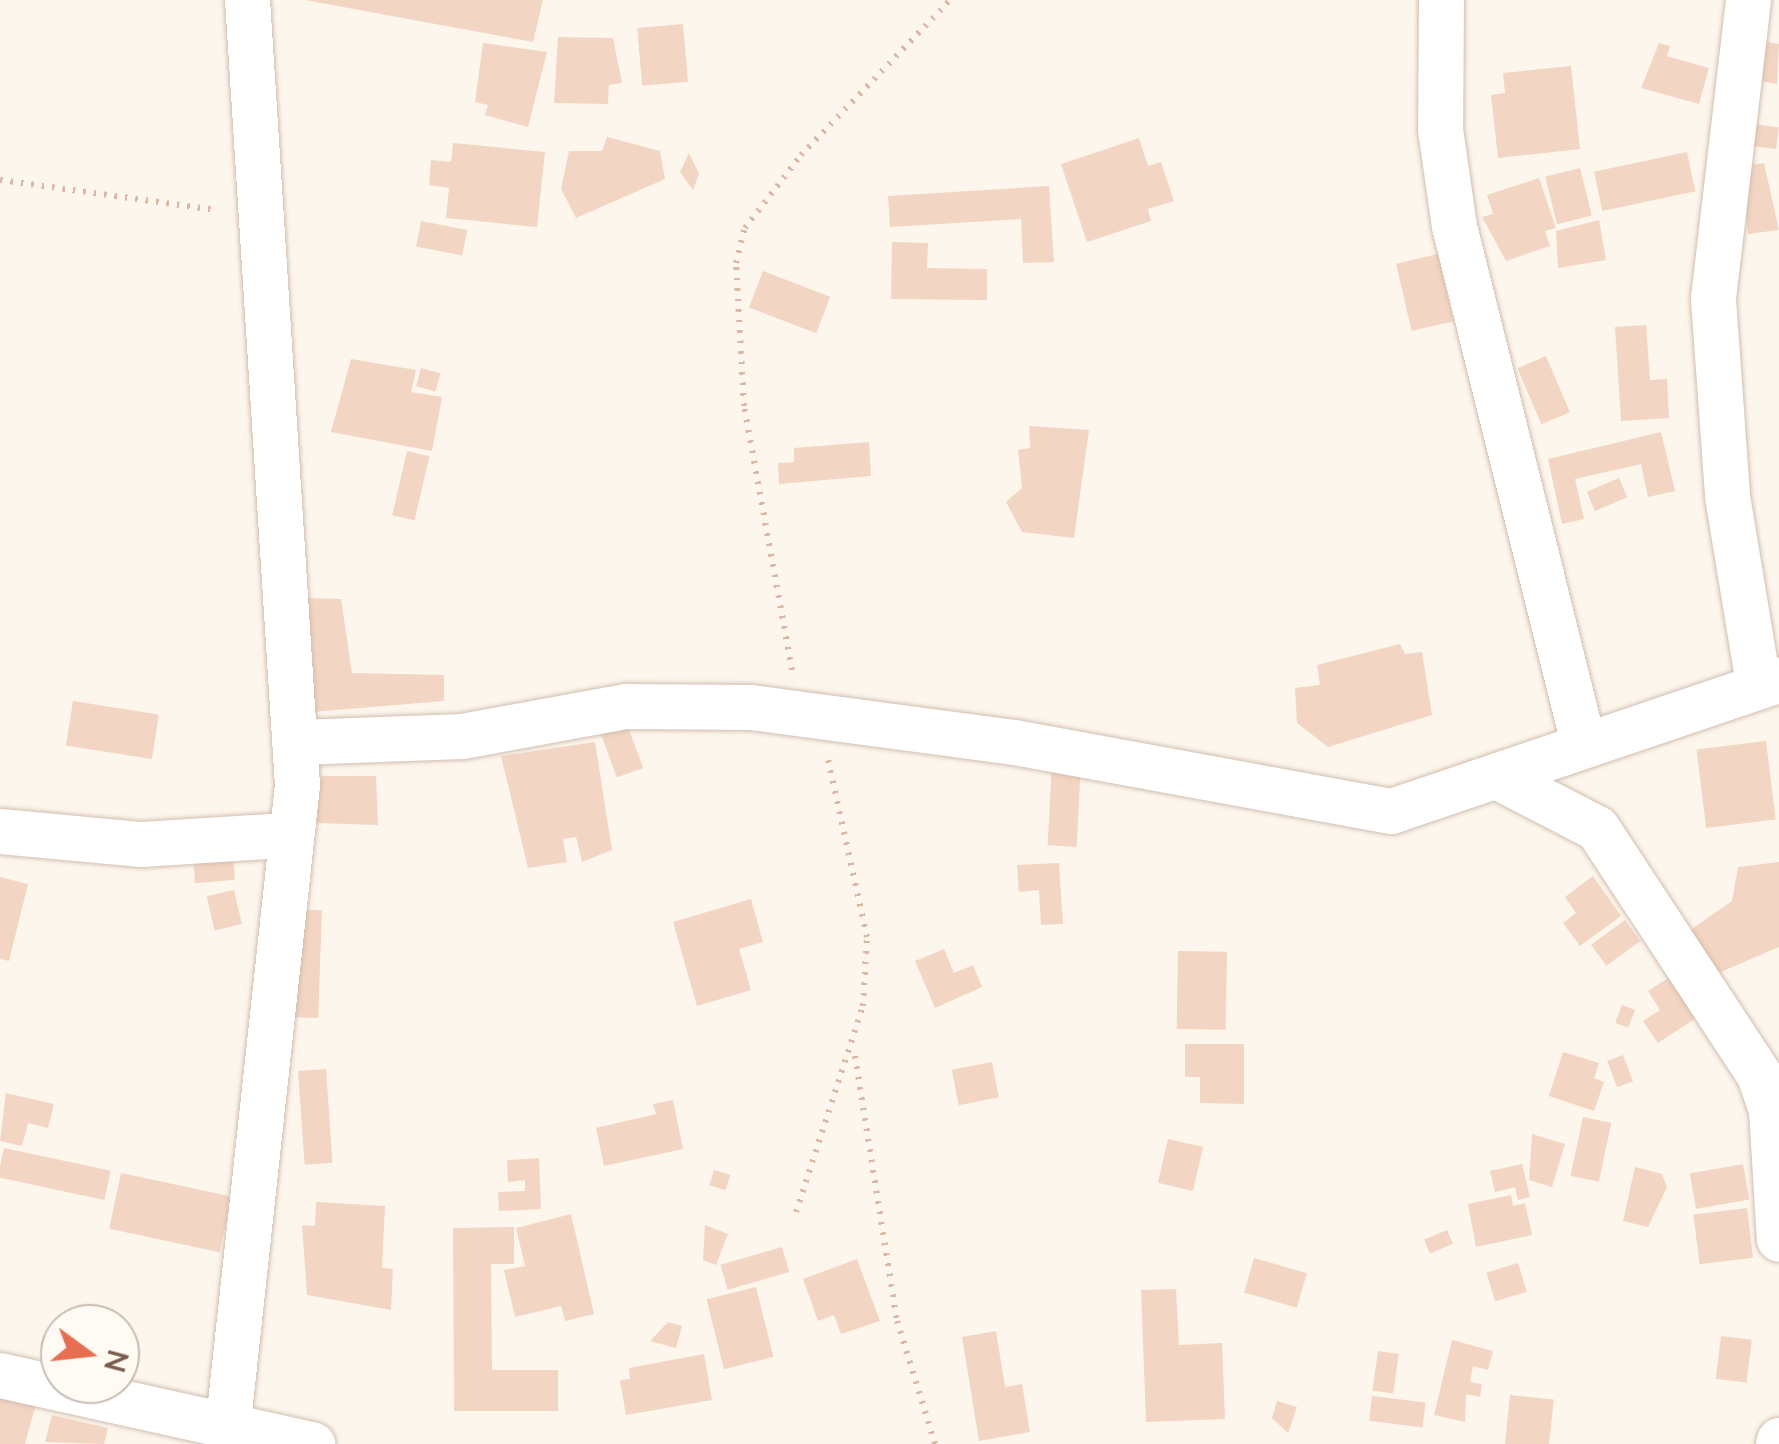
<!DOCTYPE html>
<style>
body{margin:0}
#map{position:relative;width:1779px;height:1444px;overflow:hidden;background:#fdf6ec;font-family:Lato,sans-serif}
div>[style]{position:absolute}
.building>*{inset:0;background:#f3d5c3;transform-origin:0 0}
.path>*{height:6px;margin-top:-3px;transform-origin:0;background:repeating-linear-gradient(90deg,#d9b8a5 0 2.5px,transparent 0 10.5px)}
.roads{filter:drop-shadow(0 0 2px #d1beb0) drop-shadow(0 0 2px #d1beb0)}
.minor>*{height:45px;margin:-22.5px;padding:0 22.5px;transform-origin:22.5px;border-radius:22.5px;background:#fff}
span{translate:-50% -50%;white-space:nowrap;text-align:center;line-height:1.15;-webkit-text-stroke:8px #fffaf3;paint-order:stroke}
.north{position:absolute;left:40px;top:1304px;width:100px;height:100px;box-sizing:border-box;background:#fffaf3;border:2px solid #cabbb1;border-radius:50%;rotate:105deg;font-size:28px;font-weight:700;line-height:40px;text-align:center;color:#7a5c4d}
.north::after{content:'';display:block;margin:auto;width:35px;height:45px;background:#e76f51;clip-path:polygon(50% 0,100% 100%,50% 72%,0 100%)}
</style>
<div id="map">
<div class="building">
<i style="clip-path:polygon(305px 0,543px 0,533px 42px)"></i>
<i style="left:683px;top:24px;width:58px;height:46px;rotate:85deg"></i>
<i style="clip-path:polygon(558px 37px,613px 38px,622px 83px,609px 85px,608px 104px,554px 103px)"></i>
<i style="clip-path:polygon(1756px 40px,1779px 44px,1777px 84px,1750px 79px)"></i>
<i style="clip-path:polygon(483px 43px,547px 52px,528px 127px,485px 115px,488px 105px,475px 102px)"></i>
<i style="clip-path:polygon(1659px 43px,1670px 46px,1667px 56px,1709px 68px,1699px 104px,1641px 88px)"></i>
<i style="clip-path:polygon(1571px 66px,1580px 149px,1498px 158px,1491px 95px,1505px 93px,1503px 73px)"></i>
<i style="left:1745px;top:123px;width:34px;height:22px;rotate:7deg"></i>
<i style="clip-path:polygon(607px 137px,660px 151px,665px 179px,576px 218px,561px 189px,569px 151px,602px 151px)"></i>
<i style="clip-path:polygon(1139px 138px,1148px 166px,1161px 162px,1174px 201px,1148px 209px,1151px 221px,1087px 242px,1061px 164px)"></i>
<i style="clip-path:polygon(453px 143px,545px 152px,537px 227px,446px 218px,449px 188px,429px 185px,431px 160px,451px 162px)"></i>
<i style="left:1687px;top:152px;width:40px;height:95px;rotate:78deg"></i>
<i style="clip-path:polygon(689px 153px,699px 174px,693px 190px,680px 172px)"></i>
<i style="clip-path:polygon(1764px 163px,1779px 230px,1748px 234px,1741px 166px)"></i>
<i style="left:1580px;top:168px;width:49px;height:36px;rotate:76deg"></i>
<i style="clip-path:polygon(1539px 178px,1556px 228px,1545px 231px,1550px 246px,1506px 261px,1482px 217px,1493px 214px,1487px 195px)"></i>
<i style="clip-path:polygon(1049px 186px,1054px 262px,1023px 263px,1021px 219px,890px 227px,888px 196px)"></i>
<i style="clip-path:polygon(1599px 220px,1606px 260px,1558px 268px,1556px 231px)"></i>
<i style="left:421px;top:221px;width:47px;height:26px;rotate:11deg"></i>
<i style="clip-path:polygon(892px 242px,928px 243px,927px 268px,987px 269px,987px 300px,891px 299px)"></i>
<i style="left:1438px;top:254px;width:69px;height:43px;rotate:77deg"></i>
<i style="left:763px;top:271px;width:72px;height:39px;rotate:21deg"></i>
<i style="clip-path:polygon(1646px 325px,1650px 380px,1667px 379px,1669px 418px,1621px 421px,1615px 327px)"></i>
<i style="left:1546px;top:356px;width:61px;height:31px;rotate:67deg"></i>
<i style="clip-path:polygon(351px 359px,416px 370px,411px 392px,442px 397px,432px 451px,331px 432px)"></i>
<i style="left:421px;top:368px;width:20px;height:19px;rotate:15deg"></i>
<i style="clip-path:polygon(1029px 426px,1089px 430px,1074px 538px,1022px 532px,1006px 502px,1022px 488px,1018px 450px,1030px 448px)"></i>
<i style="clip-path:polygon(1661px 432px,1675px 491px,1648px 497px,1641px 464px,1575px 479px,1584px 519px,1562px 524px,1548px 459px)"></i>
<i style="clip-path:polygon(869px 442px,871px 476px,779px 484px,778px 463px,794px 462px,794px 448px)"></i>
<i style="left:407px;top:451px;width:23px;height:66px;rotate:13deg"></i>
<i style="left:1619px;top:478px;width:21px;height:35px;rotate:67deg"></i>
<i style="clip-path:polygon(306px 598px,341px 599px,352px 673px,444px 675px,444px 701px,312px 712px)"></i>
<i style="clip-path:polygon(1400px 644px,1405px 654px,1422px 652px,1432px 715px,1328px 747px,1297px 723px,1295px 688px,1320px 685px,1317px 665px)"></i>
<i style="left:73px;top:701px;width:87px;height:45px;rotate:9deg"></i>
<i style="left:626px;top:721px;width:50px;height:28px;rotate:70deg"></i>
<i style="left:1766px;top:741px;width:79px;height:70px;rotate:83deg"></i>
<i style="clip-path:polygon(595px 742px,612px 850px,582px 862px,576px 837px,563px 839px,567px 862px,528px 868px,501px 756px)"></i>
<i style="left:1081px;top:763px;width:84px;height:29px;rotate:93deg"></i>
<i style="clip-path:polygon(321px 776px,376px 776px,378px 825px,316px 823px)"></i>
<i style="left:232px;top:846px;width:34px;height:40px;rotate:85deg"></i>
<i style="clip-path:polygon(1779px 862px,1779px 947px,1716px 974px,1689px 931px,1732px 901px,1738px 867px)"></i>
<i style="clip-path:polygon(1059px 863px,1063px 924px,1041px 925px,1039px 890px,1019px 892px,1017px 865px)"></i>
<i style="clip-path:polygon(1593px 876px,1621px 916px,1580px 946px,1563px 923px,1576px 913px,1565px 897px)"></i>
<i style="clip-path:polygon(0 877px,28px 884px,9px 961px,0 959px)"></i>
<i style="left:234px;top:890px;width:35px;height:28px;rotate:77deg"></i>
<i style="clip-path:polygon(751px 899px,763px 942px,739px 949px,751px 990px,697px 1006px,673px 922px)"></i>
<i style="left:289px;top:909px;width:33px;height:108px;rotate:2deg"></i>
<i style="left:1625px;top:920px;width:26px;height:42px;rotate:54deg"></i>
<i style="clip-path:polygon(944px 949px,954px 973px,973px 965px,982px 987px,935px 1008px,915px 961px)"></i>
<i style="left:1178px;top:951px;width:49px;height:78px;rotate:1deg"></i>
<i style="clip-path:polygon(1673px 975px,1699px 1016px,1658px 1043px,1643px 1021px,1660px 1010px,1648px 991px)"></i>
<i style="left:1622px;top:1005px;width:14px;height:19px;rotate:21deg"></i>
<i style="clip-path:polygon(1185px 1044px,1244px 1044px,1244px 1104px,1200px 1103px,1200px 1077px,1185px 1077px)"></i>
<i style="clip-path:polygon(1563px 1052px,1599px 1063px,1594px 1078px,1604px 1082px,1594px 1111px,1549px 1096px)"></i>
<i style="left:1623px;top:1055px;width:28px;height:17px;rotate:69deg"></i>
<i style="left:992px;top:1062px;width:36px;height:41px;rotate:79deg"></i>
<i style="left:326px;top:1069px;width:94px;height:28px;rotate:86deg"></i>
<i style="clip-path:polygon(6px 1093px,54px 1104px,48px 1128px,28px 1123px,22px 1146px,0 1141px)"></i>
<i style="clip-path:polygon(673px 1100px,683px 1149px,604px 1166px,596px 1128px,656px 1114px,653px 1104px)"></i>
<i style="left:1583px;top:1117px;width:29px;height:60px;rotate:12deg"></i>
<i style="clip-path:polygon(1532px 1134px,1565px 1144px,1552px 1187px,1529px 1180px)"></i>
<i style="left:1168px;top:1139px;width:36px;height:45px;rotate:13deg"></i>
<i style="left:4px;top:1148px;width:109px;height:30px;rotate:12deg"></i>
<i style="clip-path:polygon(539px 1158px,541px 1209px,499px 1211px,498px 1192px,525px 1191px,525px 1180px,508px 1182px,507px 1160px)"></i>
<i style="clip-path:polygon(1522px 1164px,1530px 1197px,1518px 1200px,1515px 1187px,1495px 1192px,1490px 1171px)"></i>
<i style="left:1743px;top:1164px;width:36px;height:54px;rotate:80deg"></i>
<i style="clip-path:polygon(1635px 1167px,1662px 1174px,1667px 1187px,1648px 1227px,1623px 1221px)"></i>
<i style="left:714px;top:1170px;width:17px;height:16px;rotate:17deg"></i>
<i style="left:121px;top:1173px;width:113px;height:57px;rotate:12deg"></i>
<i style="clip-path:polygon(1511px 1195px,1513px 1206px,1525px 1203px,1532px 1235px,1476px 1247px,1468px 1204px)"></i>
<i style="clip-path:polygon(316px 1202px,385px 1206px,382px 1268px,393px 1269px,391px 1310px,307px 1295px,302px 1225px,315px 1226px)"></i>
<i style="left:1747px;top:1208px;width:50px;height:54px;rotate:83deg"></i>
<i style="clip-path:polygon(571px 1214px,594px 1314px,565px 1321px,561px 1306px,515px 1317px,504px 1270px,525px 1266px,516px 1228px)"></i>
<i style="clip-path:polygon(705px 1225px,728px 1234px,716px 1265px,703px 1260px)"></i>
<i style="clip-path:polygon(514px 1227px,514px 1264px,491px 1264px,492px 1370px,558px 1370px,558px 1411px,454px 1411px,453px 1228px)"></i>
<i style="left:1447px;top:1230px;width:15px;height:25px;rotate:67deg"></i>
<i style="left:782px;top:1247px;width:26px;height:64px;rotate:74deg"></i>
<i style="left:1254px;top:1258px;width:55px;height:36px;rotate:16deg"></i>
<i style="clip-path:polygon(857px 1259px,880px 1321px,841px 1334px,834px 1315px,818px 1321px,803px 1279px)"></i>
<i style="left:1518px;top:1263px;width:30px;height:33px;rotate:73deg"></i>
<i style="left:756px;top:1287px;width:72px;height:51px;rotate:76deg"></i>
<i style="clip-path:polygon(1176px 1289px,1179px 1345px,1222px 1343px,1225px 1419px,1146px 1422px,1141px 1290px)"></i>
<i style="clip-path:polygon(668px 1322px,682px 1326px,676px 1348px,650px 1341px)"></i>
<i style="clip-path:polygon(996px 1331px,1005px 1387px,1022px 1384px,1030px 1432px,979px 1441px,962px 1337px)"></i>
<i style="left:1721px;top:1336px;width:31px;height:43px;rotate:7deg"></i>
<i style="clip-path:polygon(1452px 1340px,1493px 1351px,1488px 1370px,1473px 1366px,1470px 1382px,1482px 1384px,1480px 1397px,1466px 1394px,1465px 1422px,1434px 1415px)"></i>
<i style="left:1378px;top:1351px;width:21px;height:40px;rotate:8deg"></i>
<i style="clip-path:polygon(704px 1354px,712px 1400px,626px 1415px,620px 1380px,630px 1379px,629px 1368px)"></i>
<i style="clip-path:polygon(0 1394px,36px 1404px,25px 1444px,0 1444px)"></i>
<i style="left:1510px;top:1395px;width:44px;height:49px;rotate:6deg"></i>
<i style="left:1372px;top:1396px;width:54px;height:25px;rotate:7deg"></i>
<i style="clip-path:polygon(1277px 1401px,1297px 1407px,1288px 1433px,1272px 1418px)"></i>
<i style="clip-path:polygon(52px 1415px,108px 1428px,104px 1444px,45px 1442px)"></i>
</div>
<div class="path">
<i style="left:0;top:180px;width:218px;rotate:7.9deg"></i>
<i style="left:792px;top:670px;width:268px;rotate:-100.3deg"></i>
<i style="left:744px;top:406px;width:143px;rotate:-93.2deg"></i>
<i style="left:736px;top:263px;width:36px;rotate:-76deg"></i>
<i style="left:745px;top:228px;width:92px;rotate:-52.5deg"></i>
<i style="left:801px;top:155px;width:215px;rotate:-46.1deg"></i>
<i style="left:855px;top:1056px;width:268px;rotate:81deg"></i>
<i style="left:897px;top:1321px;width:129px;rotate:72.8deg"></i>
<i style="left:796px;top:1212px;width:217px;rotate:-72deg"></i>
<i style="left:863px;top:1006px;width:69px;rotate:-86.7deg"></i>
<i style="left:867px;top:937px;width:181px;rotate:-102.4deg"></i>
</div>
<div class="roads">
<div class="minor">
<i style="left:1441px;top:0;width:129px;rotate:90.4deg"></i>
<i style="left:1440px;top:129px;width:98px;rotate:81.8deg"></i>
<i style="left:1454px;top:226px;width:529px;rotate:75.99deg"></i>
<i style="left:1748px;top:0;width:301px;rotate:96.7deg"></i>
<i style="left:1713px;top:299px;width:197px;rotate:85.9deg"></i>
<i style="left:1727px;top:496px;width:191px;rotate:80.6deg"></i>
<i style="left:297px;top:742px;width:165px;rotate:-2.1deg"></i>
<i style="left:462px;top:736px;width:167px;rotate:-10.4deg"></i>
<i style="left:626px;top:706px;width:125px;rotate:0.5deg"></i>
<i style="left:751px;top:707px;width:265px;rotate:7.6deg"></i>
<i style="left:1014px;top:742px;width:383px;rotate:10.4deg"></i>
<i style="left:1391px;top:811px;width:410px;rotate:-18.7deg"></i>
<i style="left:1498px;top:777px;width:111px;rotate:27.3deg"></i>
<i style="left:1597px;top:828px;width:295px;rotate:56.7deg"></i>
<i style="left:1759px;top:1075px;width:37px;rotate:71deg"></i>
<i style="left:1771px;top:1110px;width:129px;rotate:86.5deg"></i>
<i style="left:0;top:831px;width:142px;rotate:5.3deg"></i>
<i style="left:141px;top:844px;width:145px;rotate:-3.6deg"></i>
<i style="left:0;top:1375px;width:320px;rotate:12.5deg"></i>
<i style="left:227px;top:1430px;width:649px;rotate:-83.81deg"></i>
<i style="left:297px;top:785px;width:787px;rotate:-93.64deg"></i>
<i style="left:1778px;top:1444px;width:4px;rotate:-76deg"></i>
</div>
</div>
<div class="north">N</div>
</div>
